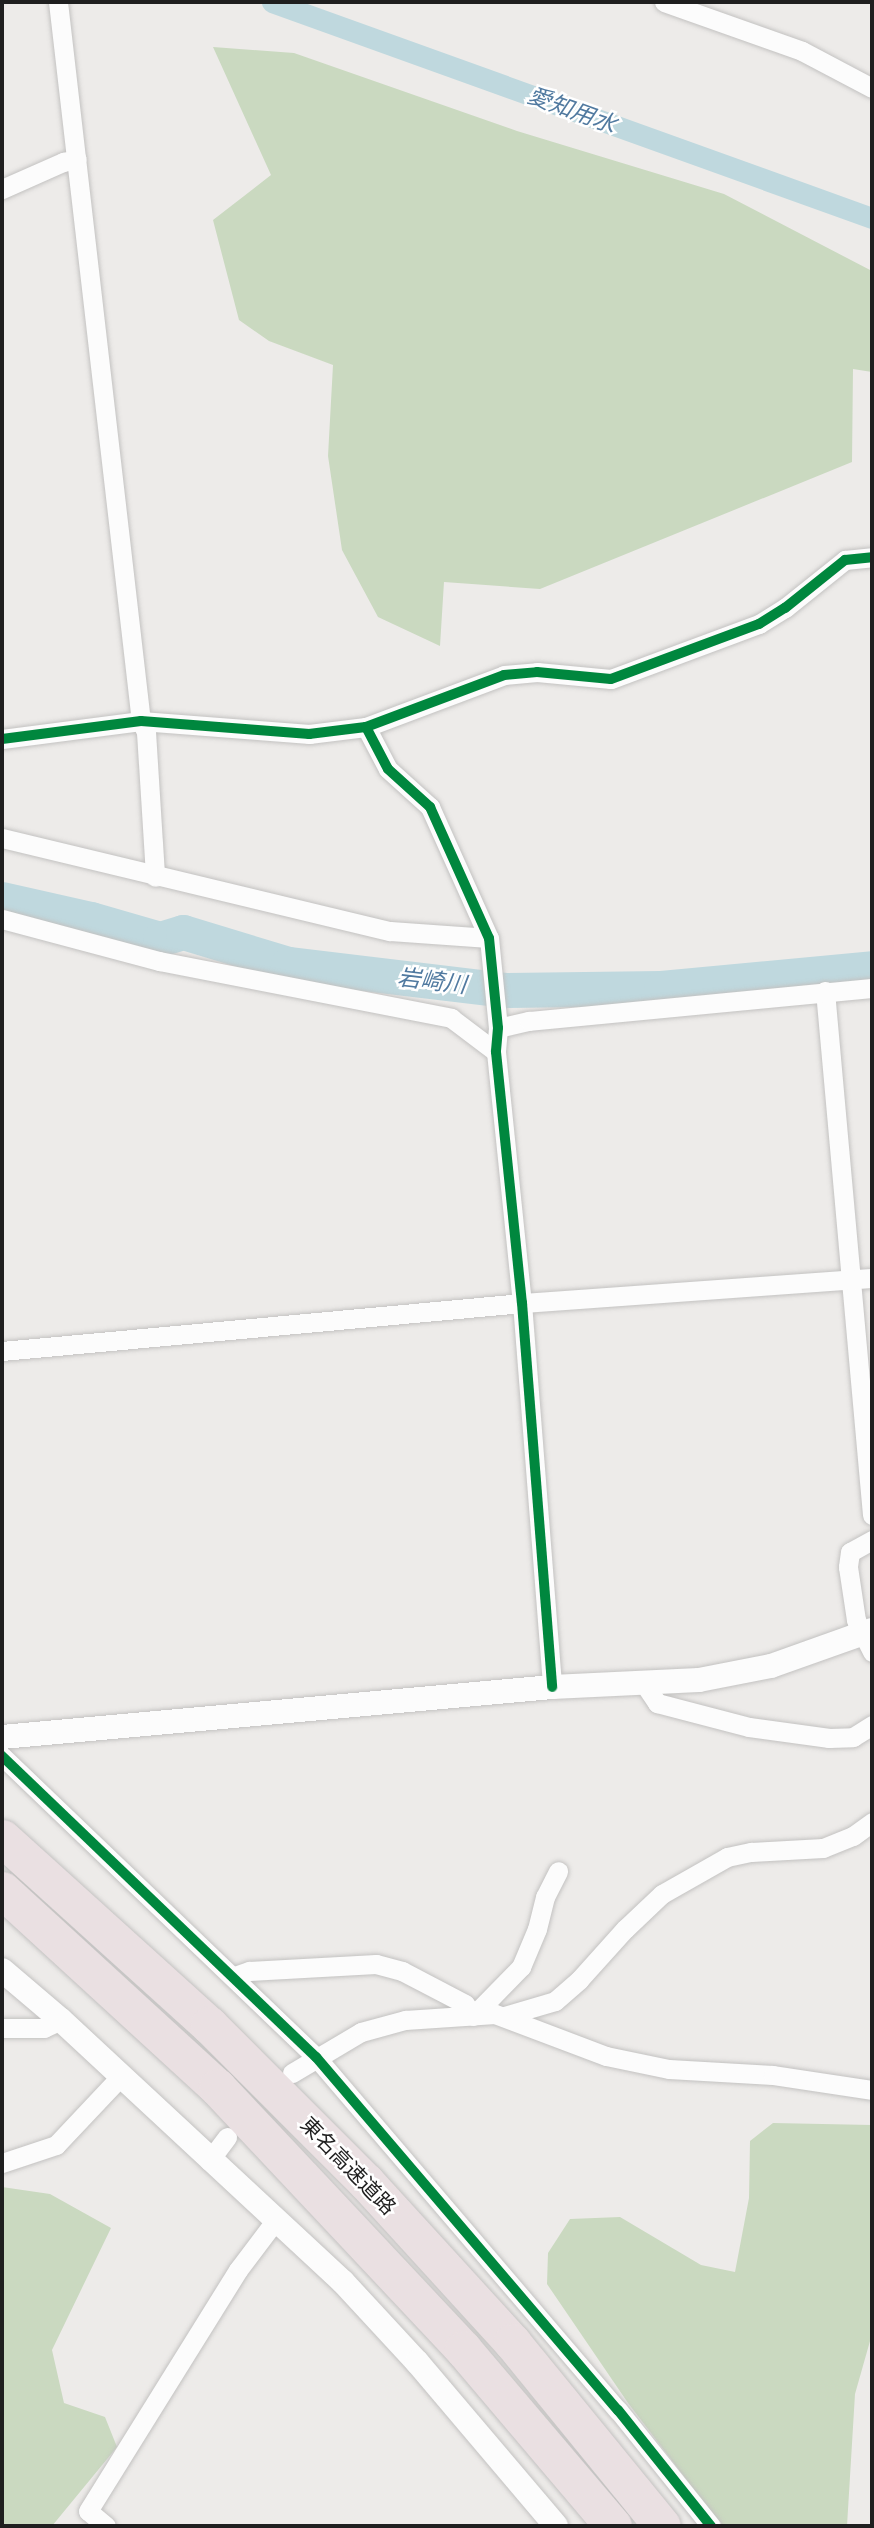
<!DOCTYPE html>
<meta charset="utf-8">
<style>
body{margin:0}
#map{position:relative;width:874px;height:2528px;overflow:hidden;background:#edebe9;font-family:"PT Sans","Noto Sans JP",sans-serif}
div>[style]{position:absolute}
.forest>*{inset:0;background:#cad9c0}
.canal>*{height:21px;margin:-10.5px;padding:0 10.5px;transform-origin:10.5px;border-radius:10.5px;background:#bfd8de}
.river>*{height:35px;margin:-17.5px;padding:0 17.5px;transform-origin:17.5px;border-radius:17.5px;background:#bfd8de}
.roads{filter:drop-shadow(0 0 2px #c3c2c1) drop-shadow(0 0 2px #c3c2c1)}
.minor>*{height:19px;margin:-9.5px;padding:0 9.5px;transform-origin:9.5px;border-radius:9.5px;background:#fcfcfc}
.tertiary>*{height:24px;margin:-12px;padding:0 12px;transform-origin:12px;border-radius:12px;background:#fcfcfc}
.motorway>*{height:37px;margin:-18.5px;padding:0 18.5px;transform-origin:18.5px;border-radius:18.5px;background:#eae0e2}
.cycleway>*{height:10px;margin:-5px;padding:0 5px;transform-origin:5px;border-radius:5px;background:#00873e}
span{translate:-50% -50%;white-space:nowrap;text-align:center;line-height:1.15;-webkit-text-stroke:5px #fff;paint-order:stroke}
.street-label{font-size:21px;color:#1f1f1f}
.water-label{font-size:23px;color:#517aa0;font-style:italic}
.frame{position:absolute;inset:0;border:4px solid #1f1f1f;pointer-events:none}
</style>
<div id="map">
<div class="forest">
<i style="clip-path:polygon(213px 47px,294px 53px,517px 131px,724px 194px,872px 271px,872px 372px,853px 369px,852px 462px,540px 589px,444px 582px,440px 646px,378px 617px,342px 550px,328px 456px,333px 365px,269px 341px,239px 320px,213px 220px,271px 175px)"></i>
<i style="clip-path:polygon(773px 2123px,872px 2125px,872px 2334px,855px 2394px,847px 2526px,722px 2526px,628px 2403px,547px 2284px,548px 2253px,570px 2219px,620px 2217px,701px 2265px,735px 2272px,749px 2198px,750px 2141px)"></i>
<i style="clip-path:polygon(2px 2187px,50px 2194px,111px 2228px,52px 2350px,64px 2403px,105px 2417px,117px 2447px,52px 2526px,2px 2526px)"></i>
</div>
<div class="canal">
<i style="left:272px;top:2px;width:638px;rotate:19.8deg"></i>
</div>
<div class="river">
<i style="left:2px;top:899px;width:91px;rotate:12.7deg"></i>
<i style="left:91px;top:919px;width:72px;rotate:16.2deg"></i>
<i style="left:160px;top:939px;width:24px;rotate:-17deg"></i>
<i style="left:183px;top:932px;width:110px;rotate:16.9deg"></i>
<i style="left:288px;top:964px;width:220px;rotate:6.8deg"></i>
<i style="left:506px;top:990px;width:155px;rotate:-0.7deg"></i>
<i style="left:661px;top:988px;width:212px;rotate:-5.4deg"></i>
</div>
<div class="roads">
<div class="minor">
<i style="left:58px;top:2px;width:724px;rotate:83.42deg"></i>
<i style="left:141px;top:721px;width:12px;rotate:66deg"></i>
<i style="left:146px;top:732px;width:145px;rotate:86.4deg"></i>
<i style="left:664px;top:2px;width:146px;rotate:19.5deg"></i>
<i style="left:802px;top:51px;width:79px;rotate:27.9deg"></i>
<i style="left:2px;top:189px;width:67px;rotate:-23.9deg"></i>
<i style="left:63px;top:162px;width:14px;rotate:-12deg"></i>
<i style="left:366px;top:727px;width:47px;rotate:62.4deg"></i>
<i style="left:388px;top:769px;width:57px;rotate:42.1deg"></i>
<i style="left:430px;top:807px;width:144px;rotate:65.8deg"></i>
<i style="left:489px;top:938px;width:90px;rotate:84.3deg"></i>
<i style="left:498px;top:1028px;width:24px;rotate:95deg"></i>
<i style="left:496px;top:1052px;width:252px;rotate:84.1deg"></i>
<i style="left:522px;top:1303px;width:385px;rotate:85.5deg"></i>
<i style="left:2px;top:739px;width:140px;rotate:-7.4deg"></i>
<i style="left:141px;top:721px;width:169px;rotate:4.4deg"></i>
<i style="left:309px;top:734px;width:57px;rotate:-7deg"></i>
<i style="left:366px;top:727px;width:147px;rotate:-20.6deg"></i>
<i style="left:504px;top:675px;width:33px;rotate:-5deg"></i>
<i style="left:537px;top:672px;width:74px;rotate:5.4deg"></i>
<i style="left:611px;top:679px;width:158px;rotate:-20.4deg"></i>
<i style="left:759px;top:624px;width:31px;rotate:-32deg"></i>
<i style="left:785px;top:608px;width:77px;rotate:-38.7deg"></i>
<i style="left:845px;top:560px;width:27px;rotate:-6deg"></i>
<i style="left:2px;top:838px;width:399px;rotate:13.5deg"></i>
<i style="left:390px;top:931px;width:99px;rotate:4deg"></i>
<i style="left:2px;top:919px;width:163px;rotate:15deg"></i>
<i style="left:159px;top:961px;width:298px;rotate:11deg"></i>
<i style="left:451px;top:1018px;width:56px;rotate:37.1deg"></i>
<i style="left:825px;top:991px;width:526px;rotate:84.87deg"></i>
<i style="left:498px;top:1028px;width:32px;rotate:-13deg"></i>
<i style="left:529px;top:1021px;width:345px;rotate:-5.5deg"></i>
<i style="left:2px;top:1351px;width:522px;rotate:-5.27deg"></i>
<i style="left:522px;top:1303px;width:351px;rotate:-4.1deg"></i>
<i style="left:872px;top:1540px;width:25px;rotate:151deg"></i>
<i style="left:850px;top:1552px;width:15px;rotate:98deg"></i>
<i style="left:848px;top:1567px;width:54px;rotate:81.4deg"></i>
<i style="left:856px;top:1620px;width:36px;rotate:63deg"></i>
<i style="left:645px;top:1685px;width:22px;rotate:56deg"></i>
<i style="left:657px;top:1703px;width:95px;rotate:14.6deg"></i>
<i style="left:749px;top:1727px;width:81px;rotate:7.8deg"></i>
<i style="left:829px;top:1738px;width:24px;rotate:-2deg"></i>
<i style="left:853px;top:1737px;width:22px;rotate:-32deg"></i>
<i style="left:2px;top:1756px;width:435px;rotate:43.8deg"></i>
<i style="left:316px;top:2057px;width:465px;rotate:49.5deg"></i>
<i style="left:618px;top:2410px;width:149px;rotate:51.3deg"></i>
<i style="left:235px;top:1976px;width:15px;rotate:-20deg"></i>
<i style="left:249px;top:1971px;width:127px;rotate:-3.2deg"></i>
<i style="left:376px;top:1964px;width:27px;rotate:15deg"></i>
<i style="left:402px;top:1971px;width:71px;rotate:27.6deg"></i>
<i style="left:465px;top:2004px;width:14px;rotate:56deg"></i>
<i style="left:473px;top:2016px;width:69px;rotate:-45.6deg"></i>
<i style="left:521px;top:1967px;width:41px;rotate:-67.2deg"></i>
<i style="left:537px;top:1929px;width:33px;rotate:-76deg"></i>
<i style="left:545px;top:1897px;width:29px;rotate:-63deg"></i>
<i style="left:504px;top:2016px;width:53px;rotate:-16.4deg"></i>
<i style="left:555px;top:2001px;width:32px;rotate:-41deg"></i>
<i style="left:579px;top:1980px;width:69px;rotate:-48deg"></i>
<i style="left:625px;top:1929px;width:51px;rotate:-43.4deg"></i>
<i style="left:662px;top:1894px;width:75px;rotate:-29.6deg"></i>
<i style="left:727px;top:1857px;width:25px;rotate:-12deg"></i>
<i style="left:751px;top:1852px;width:72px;rotate:-3.2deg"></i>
<i style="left:823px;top:1848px;width:32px;rotate:-22deg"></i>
<i style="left:853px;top:1836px;width:24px;rotate:-36deg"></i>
<i style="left:2px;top:2028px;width:42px"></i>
<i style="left:44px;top:2028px;width:19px;rotate:-25deg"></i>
<i style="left:292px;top:2073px;width:80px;rotate:-30.7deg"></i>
<i style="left:361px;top:2032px;width:46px;rotate:-15.3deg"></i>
<i style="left:405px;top:2020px;width:90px;rotate:-3.8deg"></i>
<i style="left:495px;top:2014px;width:119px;rotate:20.7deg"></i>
<i style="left:606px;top:2056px;width:64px;rotate:11.7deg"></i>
<i style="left:669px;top:2069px;width:104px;rotate:3.3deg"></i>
<i style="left:773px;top:2075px;width:100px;rotate:8.6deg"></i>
<i style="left:209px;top:2161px;width:30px;rotate:-53deg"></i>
<i style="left:2px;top:2163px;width:57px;rotate:-18.4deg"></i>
<i style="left:56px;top:2145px;width:95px;rotate:-46.7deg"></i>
<i style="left:106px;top:2526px;width:23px;rotate:-140deg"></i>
<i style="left:88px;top:2511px;width:284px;rotate:-58.1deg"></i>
<i style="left:238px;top:2270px;width:61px;rotate:-52.9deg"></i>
</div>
<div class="tertiary">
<i style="left:2px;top:1737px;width:552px;rotate:-5.19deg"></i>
<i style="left:552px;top:1687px;width:147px;rotate:-2.7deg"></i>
<i style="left:699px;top:1680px;width:73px;rotate:-11deg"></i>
<i style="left:771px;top:1666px;width:107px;rotate:-19.6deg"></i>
<i style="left:2px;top:1970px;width:77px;rotate:40.3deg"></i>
<i style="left:61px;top:2020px;width:385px;rotate:42.9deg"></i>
<i style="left:343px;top:2282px;width:109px;rotate:47.2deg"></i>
<i style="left:417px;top:2362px;width:215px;rotate:49.7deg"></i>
</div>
<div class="motorway">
<i style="left:2px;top:1838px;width:279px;rotate:42.1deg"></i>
<i style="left:209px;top:2025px;width:222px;rotate:45deg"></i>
<i style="left:366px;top:2182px;width:217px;rotate:47.6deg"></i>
<i style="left:512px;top:2342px;width:237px;rotate:50.8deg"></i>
<i style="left:2px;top:1890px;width:292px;rotate:42.5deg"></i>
<i style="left:217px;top:2087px;width:359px;rotate:46.8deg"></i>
<i style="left:463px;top:2349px;width:232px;rotate:49.7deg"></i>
</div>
</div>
<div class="cycleway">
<i style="left:366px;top:727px;width:47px;rotate:62.4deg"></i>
<i style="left:388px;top:769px;width:57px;rotate:42.1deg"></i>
<i style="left:430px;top:807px;width:144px;rotate:65.8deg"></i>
<i style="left:489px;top:938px;width:90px;rotate:84.3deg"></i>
<i style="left:498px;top:1028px;width:24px;rotate:95deg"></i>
<i style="left:496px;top:1052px;width:252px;rotate:84.1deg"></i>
<i style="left:522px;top:1303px;width:385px;rotate:85.5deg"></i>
<i style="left:2px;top:739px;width:140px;rotate:-7.4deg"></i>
<i style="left:141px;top:721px;width:169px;rotate:4.4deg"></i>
<i style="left:309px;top:734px;width:57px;rotate:-7deg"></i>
<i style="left:366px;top:727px;width:147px;rotate:-20.6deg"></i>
<i style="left:504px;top:675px;width:33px;rotate:-5deg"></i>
<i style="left:537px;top:672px;width:74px;rotate:5.4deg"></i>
<i style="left:611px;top:679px;width:158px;rotate:-20.4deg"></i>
<i style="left:759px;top:624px;width:31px;rotate:-32deg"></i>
<i style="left:785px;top:608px;width:77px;rotate:-38.7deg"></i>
<i style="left:845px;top:560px;width:27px;rotate:-6deg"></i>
<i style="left:2px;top:1756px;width:435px;rotate:43.8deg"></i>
<i style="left:316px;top:2057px;width:465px;rotate:49.5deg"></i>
<i style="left:618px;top:2410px;width:149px;rotate:51.3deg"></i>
</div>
<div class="street-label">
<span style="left:348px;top:2166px;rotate:46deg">東名高速道路</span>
</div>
<div class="water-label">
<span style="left:572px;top:110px;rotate:20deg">愛知用水</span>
<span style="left:432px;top:981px;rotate:7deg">岩崎川</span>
</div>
<div class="frame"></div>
</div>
